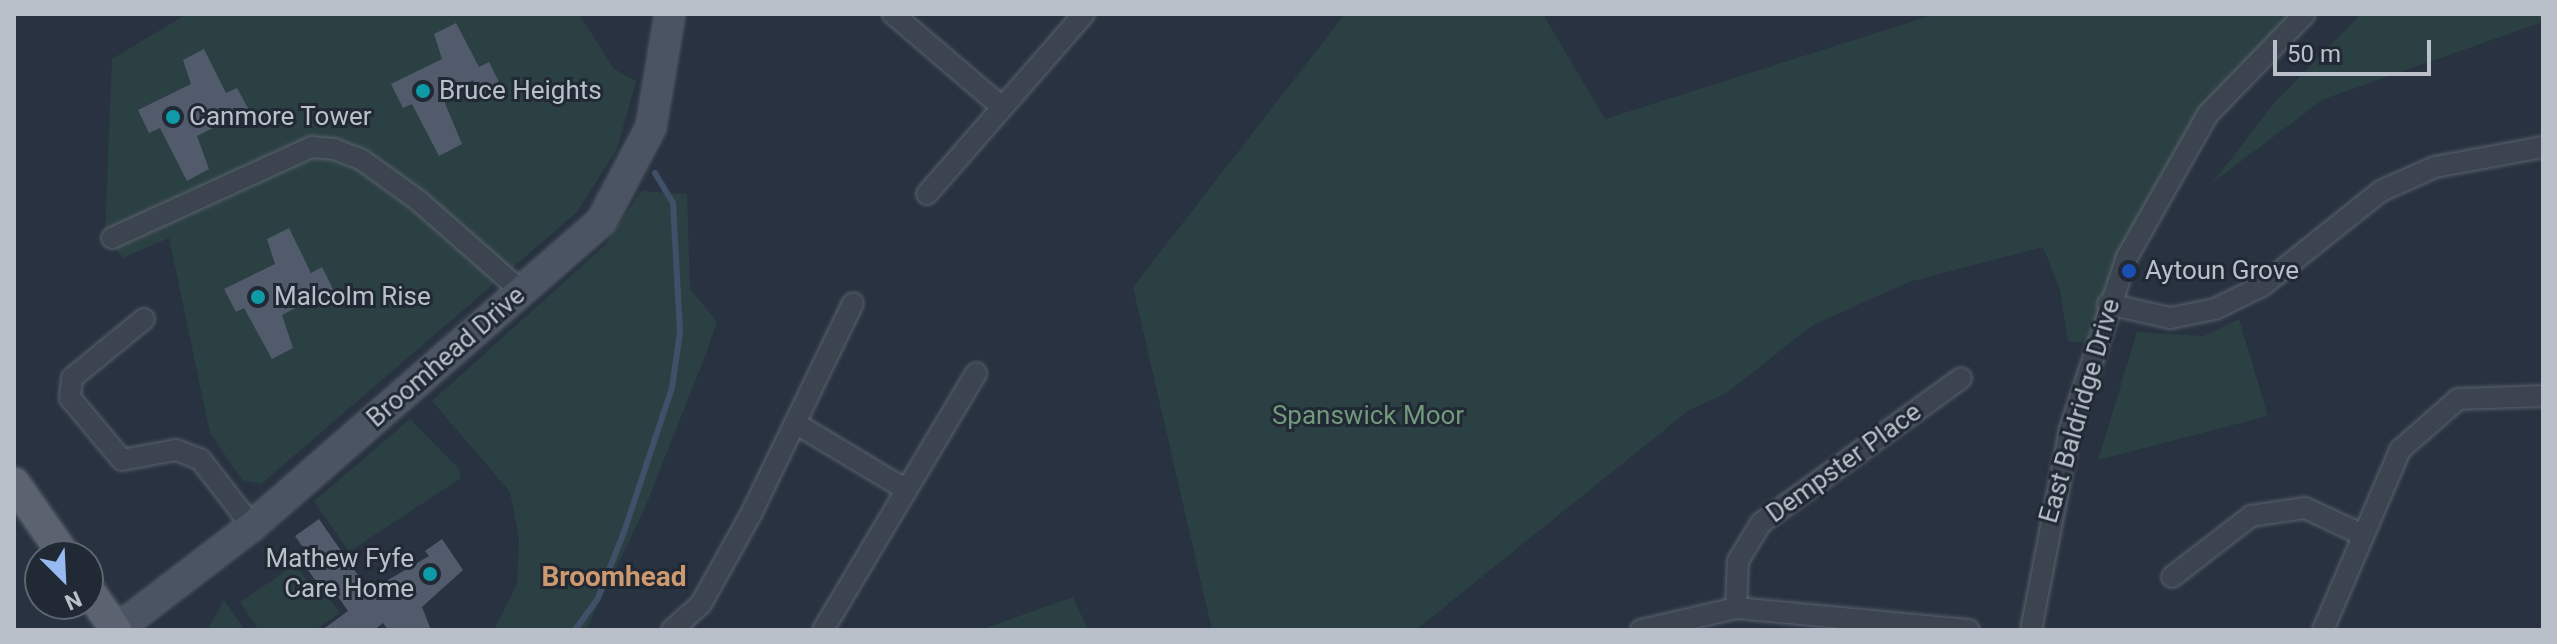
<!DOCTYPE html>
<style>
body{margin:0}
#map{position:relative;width:2557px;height:644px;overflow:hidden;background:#283240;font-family:Roboto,sans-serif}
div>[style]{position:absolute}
.green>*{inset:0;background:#2b4042}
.stream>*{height:6px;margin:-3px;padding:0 3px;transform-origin:3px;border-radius:3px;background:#405068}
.building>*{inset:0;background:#525b6b}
.roads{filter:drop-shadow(0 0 2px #5a626d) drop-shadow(0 0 2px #5a626d)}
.street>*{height:20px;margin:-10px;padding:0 10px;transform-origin:10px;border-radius:10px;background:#3c4450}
.secondary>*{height:28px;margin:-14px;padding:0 14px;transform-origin:14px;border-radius:14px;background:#4b5463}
.primary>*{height:30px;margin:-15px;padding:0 15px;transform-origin:15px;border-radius:15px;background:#5b6370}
.dots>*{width:22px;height:22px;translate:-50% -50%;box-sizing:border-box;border:4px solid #212935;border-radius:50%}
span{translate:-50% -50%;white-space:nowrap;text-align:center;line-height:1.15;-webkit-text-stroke:6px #212935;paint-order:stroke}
.poi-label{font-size:26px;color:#b9c0ca}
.left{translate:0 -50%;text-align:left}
.right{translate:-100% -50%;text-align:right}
.street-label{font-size:26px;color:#b9c0ca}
.park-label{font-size:26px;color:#72997b}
.neighbourhood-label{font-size:28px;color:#cf9970;font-weight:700}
.frame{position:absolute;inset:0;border:16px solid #b9c0ca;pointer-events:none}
.north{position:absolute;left:24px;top:540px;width:80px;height:80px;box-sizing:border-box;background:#212935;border:2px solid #5e6571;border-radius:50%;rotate:156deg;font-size:22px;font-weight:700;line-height:32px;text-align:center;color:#b9c0ca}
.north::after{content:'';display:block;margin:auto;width:28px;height:36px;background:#97baf1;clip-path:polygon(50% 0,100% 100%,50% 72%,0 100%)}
.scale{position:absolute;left:2273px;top:40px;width:158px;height:36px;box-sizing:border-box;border:4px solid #b9c0ca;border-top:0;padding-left:10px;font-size:24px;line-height:28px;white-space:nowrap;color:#b9c0ca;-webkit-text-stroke:6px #212935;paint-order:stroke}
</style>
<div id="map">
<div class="green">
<i style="clip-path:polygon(187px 14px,579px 14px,614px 69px,636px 81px,617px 149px,577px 212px,261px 484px,242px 480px,210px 433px,169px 238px,122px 258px,105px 232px,112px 59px)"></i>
<i style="clip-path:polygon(1345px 14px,1543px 14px,1605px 119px,1936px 14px,2305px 14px,2208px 114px,2157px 196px,2099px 345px,2068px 341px,2060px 290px,2043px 247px,1909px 282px,1813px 325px,1725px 394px,1689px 410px,1416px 630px,1212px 630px,1133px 287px)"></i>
<i style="clip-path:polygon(2361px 14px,2543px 14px,2543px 22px,2324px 99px,2212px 183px,2275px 102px)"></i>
<i style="clip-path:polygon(641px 191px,687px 194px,690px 289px,717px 322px,706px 354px,644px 510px,586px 630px,494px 630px,517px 584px,519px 538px,510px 492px,432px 401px,605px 245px)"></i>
<i style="clip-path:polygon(2239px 319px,2268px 416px,2098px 460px,2137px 332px,2204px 336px)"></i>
<i style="clip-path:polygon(410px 419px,459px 469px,461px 478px,349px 552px,314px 501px)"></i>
<i style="clip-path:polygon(302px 560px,306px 566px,300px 570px,320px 600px,327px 595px,340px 613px,315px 630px,259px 630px,240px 602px)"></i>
<i style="clip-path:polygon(1073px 597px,1088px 630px,980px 630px)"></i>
<i style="clip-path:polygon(224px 600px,245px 630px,207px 630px)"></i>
</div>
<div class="stream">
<i style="left:575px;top:630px;width:39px;rotate:-54deg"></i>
<i style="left:598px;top:598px;width:71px;rotate:-68.5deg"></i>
<i style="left:624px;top:532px;width:152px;rotate:-71.6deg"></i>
<i style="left:672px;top:388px;width:57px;rotate:-81.9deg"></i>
<i style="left:680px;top:332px;width:129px;rotate:-93.1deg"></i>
<i style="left:673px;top:203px;width:35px;rotate:-121deg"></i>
</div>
<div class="building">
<i style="clip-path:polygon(456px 23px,479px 67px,489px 62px,501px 86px,480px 96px,473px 80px,442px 96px,462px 144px,439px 156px,412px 104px,403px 108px,391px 84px,442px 59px,434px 34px)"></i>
<i style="clip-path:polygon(204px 49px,226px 93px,237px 88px,249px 110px,197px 136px,209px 169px,187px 181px,160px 128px,149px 133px,138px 110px,191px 84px,183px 60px)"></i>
<i style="clip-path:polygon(289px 228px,311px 273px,322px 267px,333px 289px,282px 315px,293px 348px,272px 359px,244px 308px,236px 312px,224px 289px,275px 264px,267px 239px)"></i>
<i style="clip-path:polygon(319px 519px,369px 591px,429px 556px,425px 551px,442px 539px,463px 570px,422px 607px,431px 630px,388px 630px,383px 623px,374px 630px,322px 630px,348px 611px,330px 585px,322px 590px,308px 570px,315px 565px,295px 536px)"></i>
</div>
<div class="roads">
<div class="street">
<i style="left:893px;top:14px;width:143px;rotate:40.5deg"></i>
<i style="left:927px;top:194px;width:239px;rotate:-48.9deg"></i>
<i style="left:112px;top:238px;width:220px;rotate:-24.5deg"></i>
<i style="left:312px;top:147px;width:22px;rotate:5deg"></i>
<i style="left:334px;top:149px;width:30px;rotate:21deg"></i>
<i style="left:362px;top:160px;width:70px;rotate:35.7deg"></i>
<i style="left:419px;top:201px;width:136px;rotate:41.4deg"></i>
<i style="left:2108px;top:304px;width:64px;rotate:12.7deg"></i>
<i style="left:2170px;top:318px;width:46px;rotate:-11.3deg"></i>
<i style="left:2215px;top:309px;width:52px;rotate:-26.1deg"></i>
<i style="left:2262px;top:286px;width:152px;rotate:-38.6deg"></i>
<i style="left:2381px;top:191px;width:59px;rotate:-24deg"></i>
<i style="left:2435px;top:167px;width:110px;rotate:-10.5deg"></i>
<i style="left:144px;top:319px;width:93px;rotate:140.7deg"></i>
<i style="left:72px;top:378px;width:20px;rotate:96deg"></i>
<i style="left:70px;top:398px;width:81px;rotate:50deg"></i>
<i style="left:122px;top:460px;width:55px;rotate:-10.5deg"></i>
<i style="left:176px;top:450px;width:26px;rotate:21deg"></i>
<i style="left:200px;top:459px;width:85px;rotate:52.2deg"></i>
<i style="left:795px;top:423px;width:126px;rotate:31deg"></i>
<i style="left:2172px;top:577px;width:100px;rotate:-37.7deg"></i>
<i style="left:2251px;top:516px;width:55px;rotate:-8.4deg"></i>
<i style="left:2305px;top:508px;width:62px;rotate:24.9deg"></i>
<i style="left:1736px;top:608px;width:47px;rotate:-87.6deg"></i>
<i style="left:1738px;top:561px;width:44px;rotate:-58.8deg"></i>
<i style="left:1761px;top:523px;width:247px;rotate:-35.9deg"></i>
<i style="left:672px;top:630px;width:39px;rotate:-42deg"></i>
<i style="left:701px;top:604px;width:103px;rotate:-60.9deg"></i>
<i style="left:751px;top:514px;width:234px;rotate:-64.2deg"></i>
<i style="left:823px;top:630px;width:299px;rotate:-59.2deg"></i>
<i style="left:1641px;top:630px;width:98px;rotate:-13deg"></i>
<i style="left:1736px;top:608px;width:234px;rotate:5.4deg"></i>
<i style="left:2031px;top:630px;width:205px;rotate:-79deg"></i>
<i style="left:2070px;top:429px;width:181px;rotate:-71.7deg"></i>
<i style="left:2127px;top:257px;width:164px;rotate:-60.5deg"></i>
<i style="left:2208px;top:114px;width:139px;rotate:-45.9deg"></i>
<i style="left:2323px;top:630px;width:196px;rotate:-66.8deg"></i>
<i style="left:2400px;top:450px;width:77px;rotate:-41.3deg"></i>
<i style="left:2458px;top:399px;width:85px;rotate:-2deg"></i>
</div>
<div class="secondary">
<i style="left:116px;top:630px;width:171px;rotate:-37.4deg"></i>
<i style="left:252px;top:526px;width:463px;rotate:-41.1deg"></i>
<i style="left:601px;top:222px;width:107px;rotate:-62.2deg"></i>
<i style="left:651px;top:127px;width:115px;rotate:-80.5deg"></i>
</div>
<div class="primary">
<i style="left:14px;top:483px;width:89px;rotate:55.1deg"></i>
<i style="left:88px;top:589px;width:50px;rotate:55.7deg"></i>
</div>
</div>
<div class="dots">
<i style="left:423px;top:91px;background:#0f9aa8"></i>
<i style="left:173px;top:117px;background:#0f9aa8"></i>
<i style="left:2129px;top:271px;background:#1a4fb4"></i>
<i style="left:258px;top:297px;background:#0f9aa8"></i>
<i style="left:430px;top:574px;background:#0f9aa8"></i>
</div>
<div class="poi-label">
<span class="left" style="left:439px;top:91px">Bruce Heights</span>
<span class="left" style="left:189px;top:117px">Canmore Tower</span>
<span class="left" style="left:2145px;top:271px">Aytoun Grove</span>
<span class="left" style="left:274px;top:297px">Malcolm Rise</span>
<span class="right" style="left:414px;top:574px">Mathew Fyfe<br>Care Home</span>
</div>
<div class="street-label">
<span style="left:446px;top:357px;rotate:-41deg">Broomhead Drive</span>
<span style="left:2080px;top:411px;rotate:-74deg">East Baldridge Drive</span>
<span style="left:1844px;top:463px;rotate:-36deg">Dempster Place</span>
</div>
<div class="park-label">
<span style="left:1368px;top:416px">Spanswick Moor</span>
</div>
<div class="neighbourhood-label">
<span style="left:614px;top:577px">Broomhead</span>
</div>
<div class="frame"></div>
<div class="north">N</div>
<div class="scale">50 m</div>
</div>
